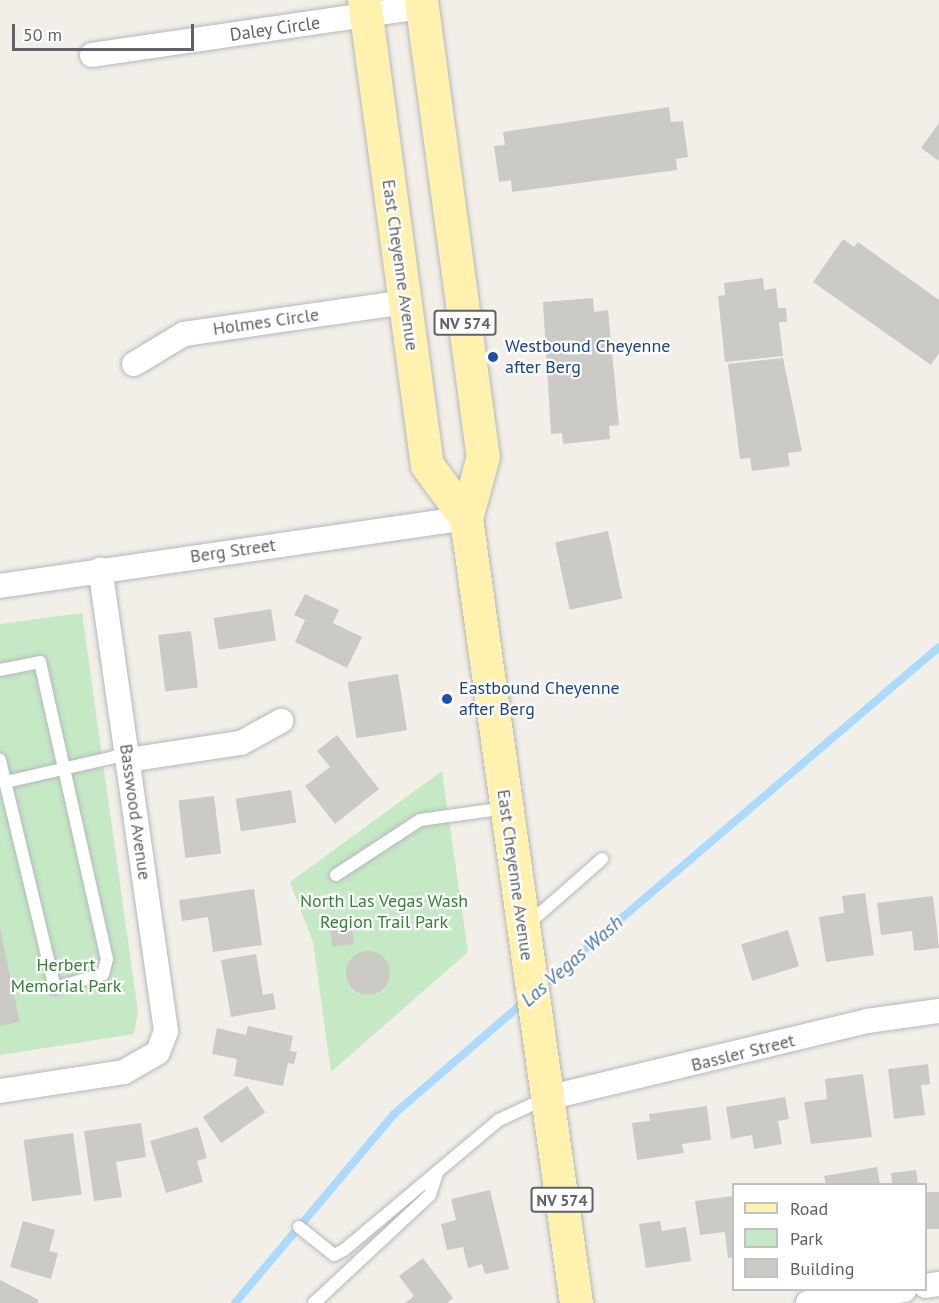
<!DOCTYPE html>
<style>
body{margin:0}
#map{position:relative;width:939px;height:1303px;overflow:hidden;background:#f1efe8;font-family:"PT Sans",sans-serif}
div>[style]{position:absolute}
.green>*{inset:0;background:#c5e8c5}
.stream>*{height:8px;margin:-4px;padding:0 4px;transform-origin:4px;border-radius:4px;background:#aadaff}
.building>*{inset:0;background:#cccac5;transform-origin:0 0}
.round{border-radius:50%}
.roads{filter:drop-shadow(0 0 2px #b5b8bc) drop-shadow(0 0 2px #b5b8bc)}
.lane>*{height:12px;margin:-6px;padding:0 6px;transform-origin:6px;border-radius:6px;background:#fff}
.street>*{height:24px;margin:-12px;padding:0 12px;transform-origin:12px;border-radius:12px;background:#fff}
.primary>*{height:33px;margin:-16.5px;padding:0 16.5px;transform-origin:16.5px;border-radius:16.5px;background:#fff2af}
.dots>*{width:16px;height:16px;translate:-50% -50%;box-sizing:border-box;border:3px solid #fff;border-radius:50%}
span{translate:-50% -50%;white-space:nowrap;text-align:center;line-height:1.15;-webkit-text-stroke:4.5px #fff;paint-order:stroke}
.shield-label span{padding:2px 4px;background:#fff;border:2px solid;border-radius:4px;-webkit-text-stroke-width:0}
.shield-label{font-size:16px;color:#5f6368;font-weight:700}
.street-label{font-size:18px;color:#5f6368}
.transit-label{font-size:18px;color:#164399}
.left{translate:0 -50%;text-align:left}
.park-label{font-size:18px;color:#348238}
.water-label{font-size:20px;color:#4174aa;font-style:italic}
.legend{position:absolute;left:732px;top:1183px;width:195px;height:108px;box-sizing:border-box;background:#fff;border:2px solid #bfc1c3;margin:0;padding:8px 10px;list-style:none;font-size:18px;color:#5f6368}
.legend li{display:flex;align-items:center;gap:12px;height:30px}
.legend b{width:30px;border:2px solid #bfc1c3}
.scale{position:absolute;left:12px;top:24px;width:182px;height:27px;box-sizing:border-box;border:3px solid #5f6368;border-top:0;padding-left:8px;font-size:18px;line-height:21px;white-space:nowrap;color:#5f6368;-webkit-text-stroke:4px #fff;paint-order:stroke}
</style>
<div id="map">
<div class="green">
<i style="clip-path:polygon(82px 613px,138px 1012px,134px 1034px,0 1055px,0 624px)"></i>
<i style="clip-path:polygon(442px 771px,468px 952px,331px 1072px,313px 942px,290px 882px)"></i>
</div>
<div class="stream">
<i style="left:541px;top:987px;width:523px;rotate:-40.51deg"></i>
<i style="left:235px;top:1303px;width:247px;rotate:-49.9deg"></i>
<i style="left:394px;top:1114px;width:173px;rotate:-40.8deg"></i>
</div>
<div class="building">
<i style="clip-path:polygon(669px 107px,671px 122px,683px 121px,688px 157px,676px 159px,677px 170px,512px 192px,511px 180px,499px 182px,494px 146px,505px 145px,503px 132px)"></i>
<i style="clip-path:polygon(939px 123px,939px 161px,921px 148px)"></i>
<i style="clip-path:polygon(843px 239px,854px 247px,858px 242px,939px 300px,939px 353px,931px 365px,813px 282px)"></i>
<i style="clip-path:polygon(763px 278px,764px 290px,776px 288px,778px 308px,786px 308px,787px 322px,779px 322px,783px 356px,725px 362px,718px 296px,725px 295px,724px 283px)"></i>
<i style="clip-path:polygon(593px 298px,594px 312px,608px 310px,619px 425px,609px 426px,610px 439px,563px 444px,562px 433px,551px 434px,543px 302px)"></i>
<i style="clip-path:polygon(783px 358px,802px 451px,788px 453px,790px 466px,752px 471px,750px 458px,740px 459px,728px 364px)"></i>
<i style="left:608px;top:531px;width:69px;height:54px;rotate:78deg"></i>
<i style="clip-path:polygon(305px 594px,339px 610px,333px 623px,362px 637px,347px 668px,295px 642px,305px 620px,294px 615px)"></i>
<i style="left:271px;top:609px;width:32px;height:58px;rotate:81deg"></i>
<i style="left:191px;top:631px;width:57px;height:33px;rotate:83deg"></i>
<i style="left:398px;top:674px;width:57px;height:51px;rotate:81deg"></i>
<i style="clip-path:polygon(337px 735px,379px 789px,335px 824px,305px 786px,330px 767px,317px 751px)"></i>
<i style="left:291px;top:790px;width:33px;height:56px;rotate:81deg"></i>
<i style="left:214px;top:796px;width:58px;height:36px;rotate:83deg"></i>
<i style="clip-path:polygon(254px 889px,262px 945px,213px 952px,208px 917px,182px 921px,179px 900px)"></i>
<i style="clip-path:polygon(865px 893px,874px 955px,826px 962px,819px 917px,844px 913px,842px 896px)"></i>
<i style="clip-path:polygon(933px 896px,939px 948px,914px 951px,912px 931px,881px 935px,877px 903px)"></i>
<i style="left:351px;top:922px;width:22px;height:22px;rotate:82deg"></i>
<i style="clip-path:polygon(0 928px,20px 1022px,0 1026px)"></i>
<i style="left:788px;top:930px;width:38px;height:49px;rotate:73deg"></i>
<i class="round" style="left:346px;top:951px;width:44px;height:44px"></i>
<i style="clip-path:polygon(256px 954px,263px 995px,273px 993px,276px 1009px,231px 1017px,221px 960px)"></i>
<i style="clip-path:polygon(248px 1026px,293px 1036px,290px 1051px,297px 1052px,294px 1064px,288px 1063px,283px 1086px,234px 1076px,237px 1059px,212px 1054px,217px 1028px,246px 1035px)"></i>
<i style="clip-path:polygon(928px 1064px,930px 1084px,921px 1085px,925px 1115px,894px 1119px,888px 1069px)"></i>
<i style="clip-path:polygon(863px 1074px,872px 1137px,811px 1144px,804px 1102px,827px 1099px,825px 1079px)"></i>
<i style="left:247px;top:1086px;width:32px;height:54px;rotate:55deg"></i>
<i style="clip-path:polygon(785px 1097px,789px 1119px,778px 1121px,782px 1144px,754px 1149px,752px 1135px,731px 1139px,726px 1107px)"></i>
<i style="clip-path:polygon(707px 1106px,711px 1140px,682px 1144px,684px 1153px,637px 1160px,632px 1123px,650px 1121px,649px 1114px)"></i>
<i style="clip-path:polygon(141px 1123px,146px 1157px,116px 1162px,122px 1197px,94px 1201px,84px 1131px)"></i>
<i style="clip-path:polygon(198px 1127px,207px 1158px,197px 1161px,203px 1182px,166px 1193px,150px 1141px)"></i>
<i style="left:73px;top:1133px;width:62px;height:50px;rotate:82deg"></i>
<i style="clip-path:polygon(877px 1167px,880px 1184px,826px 1184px,824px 1176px)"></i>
<i style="clip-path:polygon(916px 1170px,918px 1184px,892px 1184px,891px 1173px)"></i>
<i style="clip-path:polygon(490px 1190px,509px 1269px,485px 1274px,482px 1264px,468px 1268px,463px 1247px,447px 1250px,441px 1224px,456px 1220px,451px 1199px)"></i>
<i style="left:939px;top:1192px;width:37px;height:13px;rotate:90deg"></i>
<i style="clip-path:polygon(734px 1196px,734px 1257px,728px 1258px,725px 1232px,700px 1235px,695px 1201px)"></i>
<i style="clip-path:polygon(23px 1221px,55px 1230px,49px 1251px,58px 1253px,51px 1279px,10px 1267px)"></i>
<i style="clip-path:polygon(660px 1221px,662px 1231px,686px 1227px,691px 1261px,646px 1268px,639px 1224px)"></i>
<i style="clip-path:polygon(423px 1258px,453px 1298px,447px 1303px,405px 1303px,414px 1296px,399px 1276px)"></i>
<i style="clip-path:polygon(0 1280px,39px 1300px,38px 1303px,0 1303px)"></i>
</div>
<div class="roads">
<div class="lane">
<i style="left:0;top:670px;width:41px;rotate:-11.3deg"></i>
<i style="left:40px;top:662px;width:304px;rotate:77.3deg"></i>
<i style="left:107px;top:959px;width:16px;rotate:105deg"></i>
<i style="left:103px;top:974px;width:50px;rotate:163.7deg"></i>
<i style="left:55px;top:988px;width:235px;rotate:-103.6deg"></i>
<i style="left:6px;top:782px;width:111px;rotate:-13deg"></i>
<i style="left:114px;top:757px;width:14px;rotate:12deg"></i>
<i style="left:336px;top:875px;width:100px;rotate:-33.2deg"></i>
<i style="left:420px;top:820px;width:87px;rotate:-7.9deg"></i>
<i style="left:527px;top:925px;width:100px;rotate:-41.3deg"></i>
<i style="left:299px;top:1227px;width:45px;rotate:38.7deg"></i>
<i style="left:334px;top:1255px;width:11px;rotate:-27deg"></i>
<i style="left:344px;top:1250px;width:202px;rotate:-40deg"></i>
<i style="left:499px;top:1120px;width:52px;rotate:-25.1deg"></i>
<i style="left:314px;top:1303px;width:158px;rotate:-43deg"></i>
<i style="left:430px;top:1195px;width:25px;rotate:-72deg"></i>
</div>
<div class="street">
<i style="left:92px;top:55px;width:333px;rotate:-8.3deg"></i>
<i style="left:134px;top:364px;width:58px;rotate:-31deg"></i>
<i style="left:184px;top:334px;width:223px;rotate:-8.2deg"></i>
<i style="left:0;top:586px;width:471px;rotate:-8.3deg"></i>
<i style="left:128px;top:760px;width:114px;rotate:-8.6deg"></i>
<i style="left:241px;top:743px;width:46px;rotate:-28.8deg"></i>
<i style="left:0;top:1091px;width:125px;rotate:-8.7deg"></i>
<i style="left:124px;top:1072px;width:39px;rotate:-30deg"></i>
<i style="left:158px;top:1052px;width:22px;rotate:-69deg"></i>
<i style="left:166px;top:1031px;width:466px;rotate:-98.1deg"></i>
<i style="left:547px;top:1098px;width:329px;rotate:-13.5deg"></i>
<i style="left:867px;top:1021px;width:73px;rotate:-7.9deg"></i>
<i style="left:926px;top:1286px;width:13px;rotate:-9deg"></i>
<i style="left:808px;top:1303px;width:97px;rotate:-7.7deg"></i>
</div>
<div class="primary">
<i style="left:364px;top:0;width:469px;rotate:82.3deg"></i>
<i style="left:427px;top:465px;width:66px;rotate:53.7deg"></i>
<i style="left:421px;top:0;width:460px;rotate:82.3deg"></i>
<i style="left:483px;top:456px;width:64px;rotate:105.3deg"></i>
<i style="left:466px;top:518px;width:793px;rotate:82.02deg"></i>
</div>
</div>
<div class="dots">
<i style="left:493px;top:357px;background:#1a4fb4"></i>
<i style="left:447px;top:699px;background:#1a4fb4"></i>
</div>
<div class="shield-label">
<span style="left:465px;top:323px">NV 574</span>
<span style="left:562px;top:1200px">NV 574</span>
</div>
<div class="street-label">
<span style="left:275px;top:29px;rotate:-8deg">Daley Circle</span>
<span style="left:400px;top:265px;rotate:82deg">East Cheyenne Avenue</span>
<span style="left:266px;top:322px;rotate:-8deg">Holmes Circle</span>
<span style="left:233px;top:551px;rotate:-8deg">Berg Street</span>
<span style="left:135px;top:812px;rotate:82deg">Basswood Avenue</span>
<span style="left:515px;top:875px;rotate:82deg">East Cheyenne Avenue</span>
<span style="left:743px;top:1053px;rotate:-14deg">Bassler Street</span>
</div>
<div class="transit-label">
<span class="left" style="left:505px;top:357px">Westbound Cheyenne<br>after Berg</span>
<span class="left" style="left:459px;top:699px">Eastbound Cheyenne<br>after Berg</span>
</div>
<div class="park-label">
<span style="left:384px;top:912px">North Las Vegas Wash<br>Region Trail Park</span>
<span style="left:66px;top:976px">Herbert<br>Memorial Park</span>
</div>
<div class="water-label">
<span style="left:572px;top:961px;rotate:-41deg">Las Vegas Wash</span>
</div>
<ul class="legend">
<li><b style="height:8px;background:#fff2af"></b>Road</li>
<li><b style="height:16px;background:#c5e8c5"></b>Park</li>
<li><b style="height:16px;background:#cccac5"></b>Building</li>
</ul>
<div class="scale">50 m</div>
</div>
